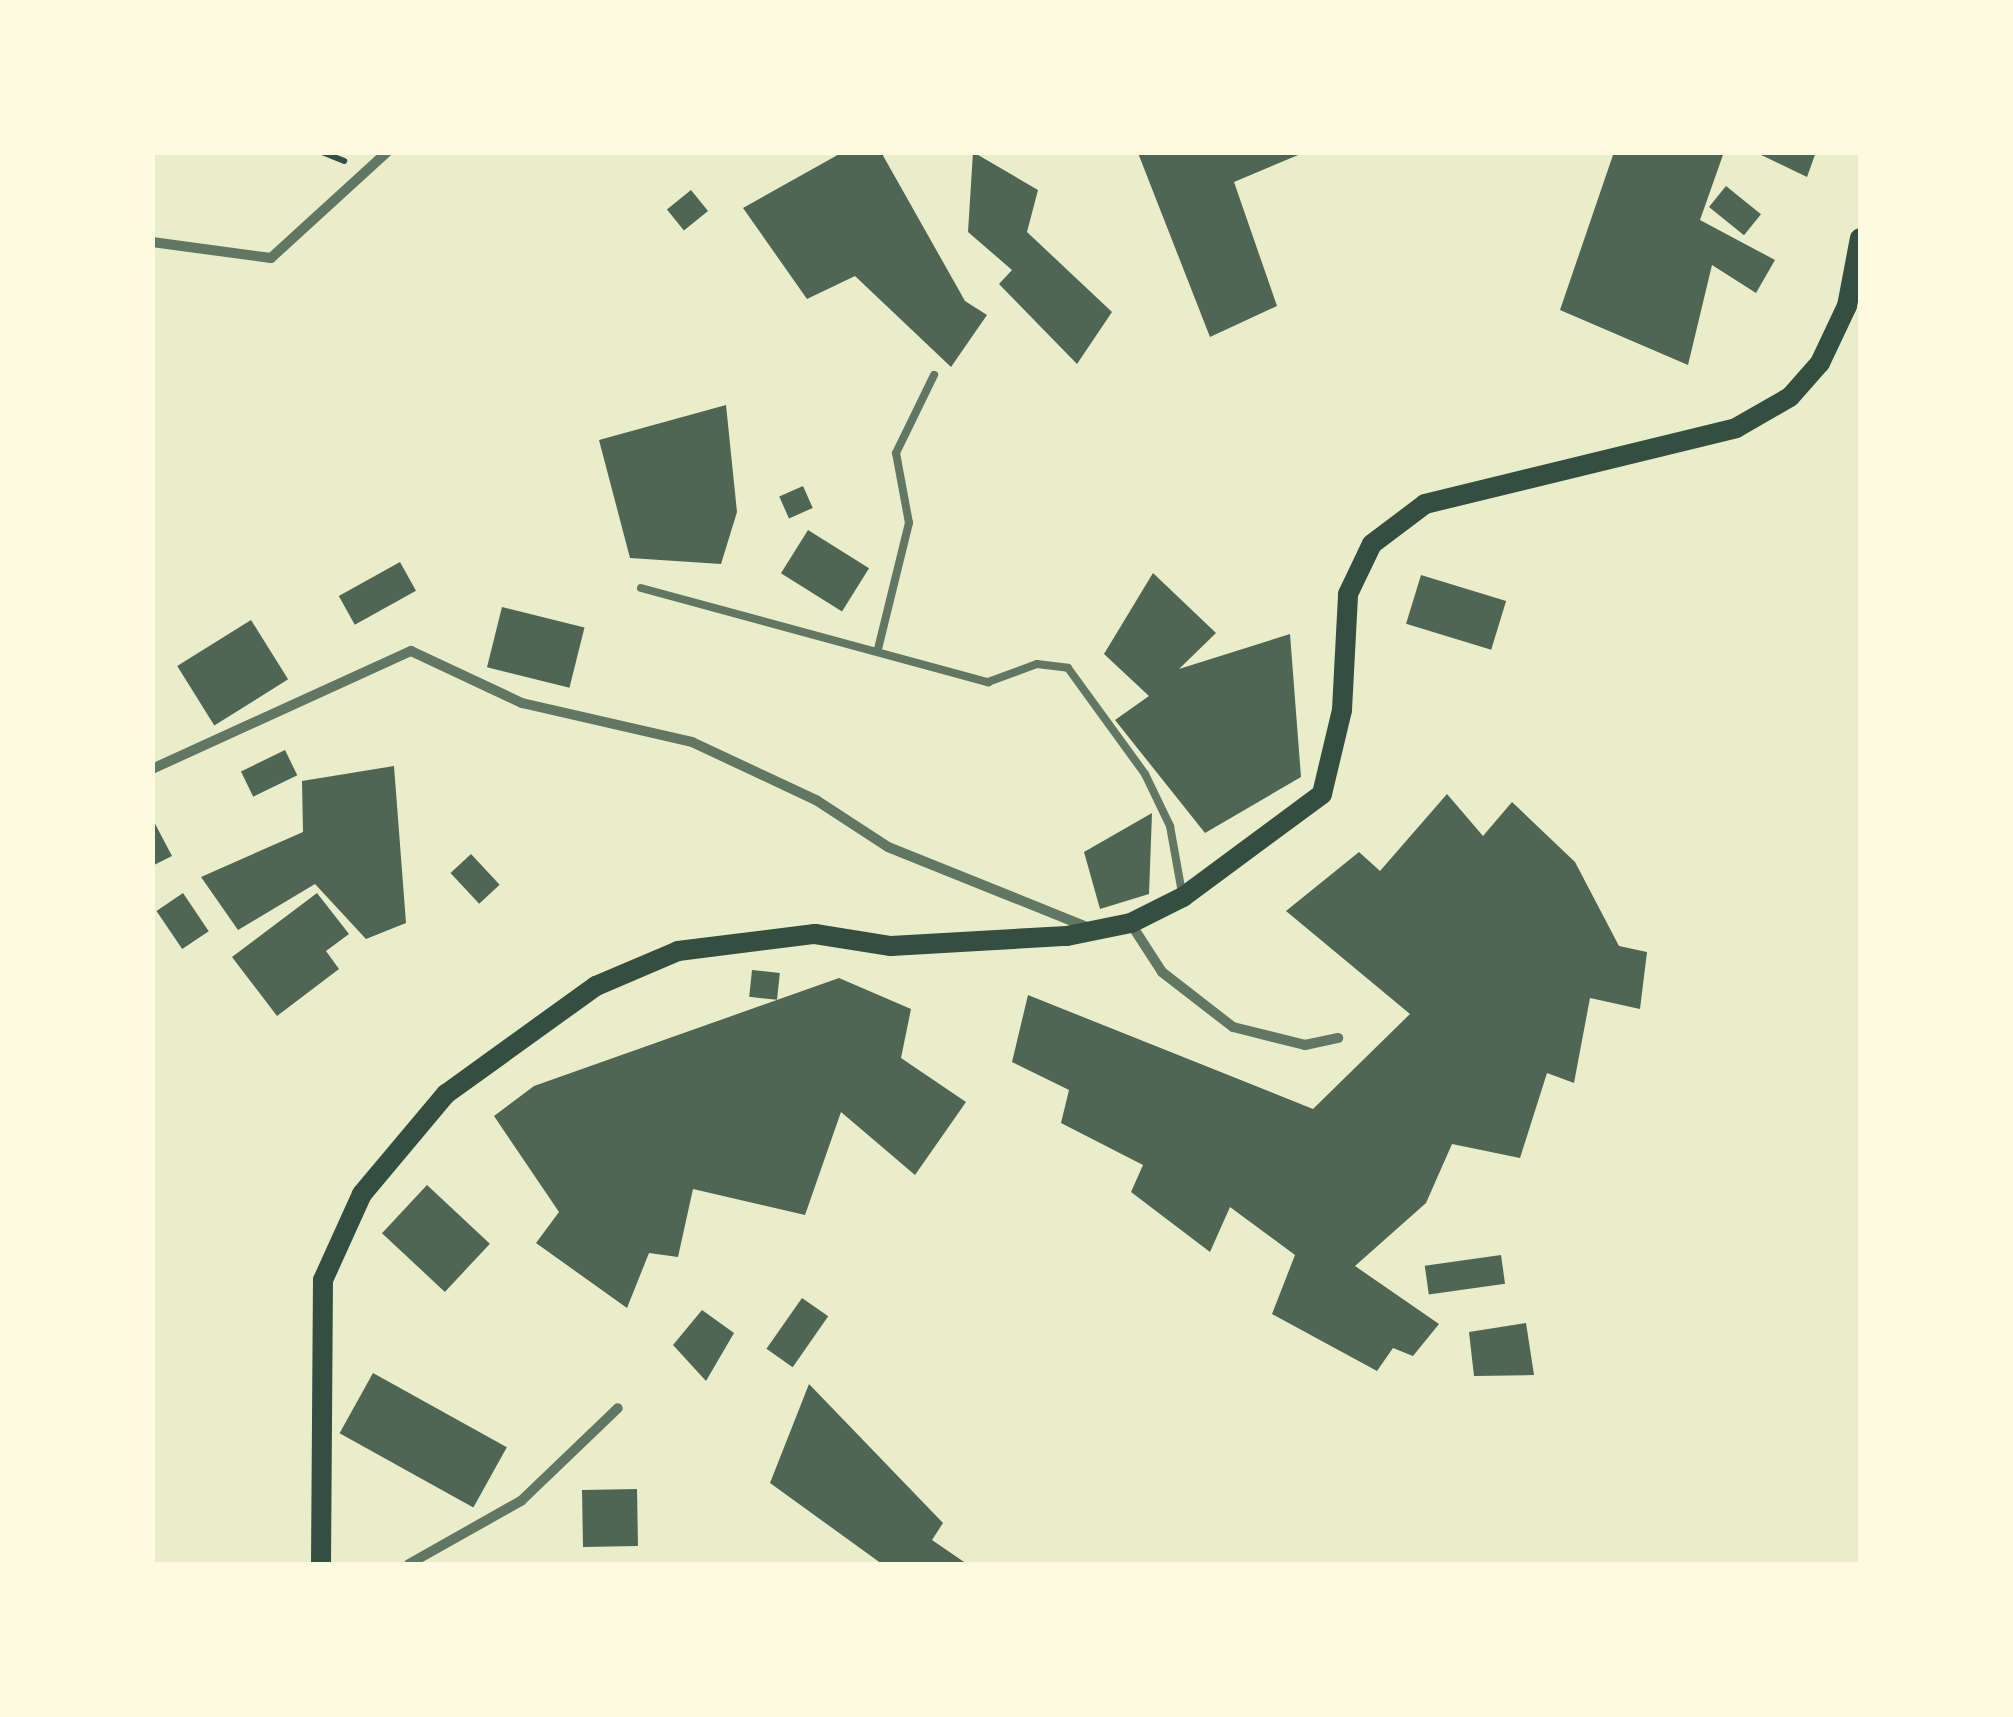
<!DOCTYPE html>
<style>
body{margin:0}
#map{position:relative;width:2013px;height:1717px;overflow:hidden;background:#e9edc9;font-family:"Source Sans 3",sans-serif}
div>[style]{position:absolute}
.building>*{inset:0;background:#4f6655;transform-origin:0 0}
.path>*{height:6px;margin:-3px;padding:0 3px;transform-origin:3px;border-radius:3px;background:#344e41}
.service>*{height:8px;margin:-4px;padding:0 4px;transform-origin:4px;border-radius:4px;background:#617663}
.minor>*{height:10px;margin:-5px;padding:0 5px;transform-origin:5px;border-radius:5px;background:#617663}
.secondary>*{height:20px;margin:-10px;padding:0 10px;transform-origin:10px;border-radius:10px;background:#344e41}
span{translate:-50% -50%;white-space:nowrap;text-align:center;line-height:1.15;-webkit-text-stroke:9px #fefae0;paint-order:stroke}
.frame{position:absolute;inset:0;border:155px solid #fefae0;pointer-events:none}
</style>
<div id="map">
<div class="building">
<i style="clip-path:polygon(843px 152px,881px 152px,965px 301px,987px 315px,951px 367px,855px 276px,807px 299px,743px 208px)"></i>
<i style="clip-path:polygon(973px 152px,1038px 190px,1027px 232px,1112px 312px,1077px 364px,999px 284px,1012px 270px,968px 232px)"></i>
<i style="clip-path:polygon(1614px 152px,1724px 152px,1700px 220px,1775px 260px,1756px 293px,1712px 265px,1688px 365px,1560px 310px)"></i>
<i style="clip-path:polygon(1755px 152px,1816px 152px,1807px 177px)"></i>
<i style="clip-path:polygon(1138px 153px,1303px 153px,1234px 182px,1277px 306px,1210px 337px)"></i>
<i style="left:1726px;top:186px;width:45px;height:27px;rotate:39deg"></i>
<i style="left:691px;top:190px;width:27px;height:31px;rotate:51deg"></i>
<i style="clip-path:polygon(726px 405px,737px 512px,721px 564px,630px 558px,599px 440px)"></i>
<i style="left:803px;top:486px;width:24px;height:26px;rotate:66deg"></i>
<i style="left:808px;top:530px;width:72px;height:51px;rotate:32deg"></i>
<i style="left:400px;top:562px;width:33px;height:70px;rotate:61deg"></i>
<i style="clip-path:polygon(1153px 573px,1216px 633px,1179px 669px,1290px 634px,1301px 777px,1205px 833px,1115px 720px,1149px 696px,1104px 654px)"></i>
<i style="left:1421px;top:575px;width:89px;height:51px;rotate:17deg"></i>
<i style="left:502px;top:607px;width:85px;height:62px;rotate:14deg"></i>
<i style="left:251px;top:620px;width:70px;height:87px;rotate:58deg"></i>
<i style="left:285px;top:750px;width:28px;height:49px;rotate:64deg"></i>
<i style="clip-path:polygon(394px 766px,406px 923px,366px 939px,315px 884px,238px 930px,201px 877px,303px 832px,302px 781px)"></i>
<i style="clip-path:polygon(1447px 794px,1483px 836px,1512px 802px,1575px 862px,1619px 946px,1647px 952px,1640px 1009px,1590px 998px,1574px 1083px,1547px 1073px,1520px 1158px,1452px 1144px,1426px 1203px,1355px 1266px,1439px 1324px,1413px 1356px,1393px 1348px,1377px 1371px,1272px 1314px,1295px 1255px,1230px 1207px,1210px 1252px,1131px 1192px,1143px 1165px,1061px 1123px,1069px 1090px,1012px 1062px,1028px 995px,1313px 1109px,1410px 1014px,1286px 911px,1359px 852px,1380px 871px)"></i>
<i style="clip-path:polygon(1152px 813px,1149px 894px,1100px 909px,1084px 852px)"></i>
<i style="clip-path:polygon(152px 818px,172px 856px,152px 866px)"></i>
<i style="left:471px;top:854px;width:42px;height:28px;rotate:47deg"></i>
<i style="left:183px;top:893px;width:46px;height:32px;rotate:56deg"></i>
<i style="clip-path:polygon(317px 893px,349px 934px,326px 951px,339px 969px,277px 1016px,232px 957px)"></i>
<i style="left:752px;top:970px;width:28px;height:27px;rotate:6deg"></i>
<i style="clip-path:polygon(839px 978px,911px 1009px,901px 1058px,966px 1102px,915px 1175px,841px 1112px,805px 1215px,693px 1189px,678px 1257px,649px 1253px,627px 1308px,536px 1243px,559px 1212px,494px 1116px,534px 1086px)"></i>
<i style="left:427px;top:1185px;width:86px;height:66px;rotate:43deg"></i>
<i style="left:1501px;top:1255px;width:29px;height:77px;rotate:82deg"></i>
<i style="left:802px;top:1298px;width:32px;height:62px;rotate:35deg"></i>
<i style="clip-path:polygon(702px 1310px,734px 1333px,706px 1381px,673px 1345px)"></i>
<i style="clip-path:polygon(1526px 1323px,1534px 1375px,1474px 1376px,1469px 1332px)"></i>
<i style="left:373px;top:1373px;width:153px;height:69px;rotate:29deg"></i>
<i style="clip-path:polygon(809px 1384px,943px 1523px,932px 1540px,967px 1564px,882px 1564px,770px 1483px)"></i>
<i style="left:637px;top:1489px;width:57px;height:55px;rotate:89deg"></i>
</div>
<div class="path">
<i style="left:322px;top:152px;width:24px;rotate:22deg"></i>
</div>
<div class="service">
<i style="left:641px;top:588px;width:360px;rotate:15.2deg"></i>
<i style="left:988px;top:682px;width:52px;rotate:-20.2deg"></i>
<i style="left:1037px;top:664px;width:31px;rotate:7deg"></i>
<i style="left:1068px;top:668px;width:131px;rotate:54deg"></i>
<i style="left:1145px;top:774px;width:58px;rotate:64.3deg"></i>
<i style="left:1170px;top:826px;width:68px;rotate:79.8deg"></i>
<i style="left:878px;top:649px;width:130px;rotate:-76.2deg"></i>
<i style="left:909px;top:523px;width:71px;rotate:-100.5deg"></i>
<i style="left:896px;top:453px;width:87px;rotate:-64deg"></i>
</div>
<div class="minor">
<i style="left:152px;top:242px;width:120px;rotate:7.7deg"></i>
<i style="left:271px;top:258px;width:157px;rotate:-42.4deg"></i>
<i style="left:152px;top:769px;width:285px;rotate:-24.5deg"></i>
<i style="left:411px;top:651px;width:123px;rotate:25.1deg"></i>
<i style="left:522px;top:703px;width:174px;rotate:12.9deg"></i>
<i style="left:692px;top:742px;width:137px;rotate:25.1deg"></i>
<i style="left:816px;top:800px;width:86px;rotate:33.1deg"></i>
<i style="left:888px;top:847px;width:214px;rotate:21.9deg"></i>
<i style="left:1131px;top:924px;width:57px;rotate:57.1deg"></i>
<i style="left:1162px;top:972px;width:90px;rotate:37.8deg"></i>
<i style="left:1233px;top:1027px;width:74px;rotate:14deg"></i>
<i style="left:1305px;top:1045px;width:34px;rotate:-12deg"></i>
<i style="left:409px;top:1564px;width:129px;rotate:-29.4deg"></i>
<i style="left:521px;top:1501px;width:134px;rotate:-43.8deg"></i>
</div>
<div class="secondary">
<i style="left:321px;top:1564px;width:284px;rotate:-89.6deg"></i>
<i style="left:323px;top:1280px;width:94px;rotate:-65.6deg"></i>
<i style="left:362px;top:1194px;width:131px;rotate:-50deg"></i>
<i style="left:446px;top:1094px;width:185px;rotate:-35.8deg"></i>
<i style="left:596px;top:986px;width:89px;rotate:-23.1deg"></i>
<i style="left:678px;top:951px;width:138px;rotate:-7.1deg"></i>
<i style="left:815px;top:934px;width:77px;rotate:9deg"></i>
<i style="left:891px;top:946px;width:176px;rotate:-3.3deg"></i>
<i style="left:1067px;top:936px;width:65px;rotate:-11.5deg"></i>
<i style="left:1131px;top:923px;width:58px;rotate:-26.6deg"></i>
<i style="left:1183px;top:897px;width:173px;rotate:-36.5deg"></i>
<i style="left:1322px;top:794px;width:86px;rotate:-76.6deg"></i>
<i style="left:1342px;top:710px;width:116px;rotate:-87deg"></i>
<i style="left:1348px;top:594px;width:55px;rotate:-64.4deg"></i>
<i style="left:1372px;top:544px;width:66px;rotate:-37deg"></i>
<i style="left:1425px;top:504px;width:320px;rotate:-13.7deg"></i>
<i style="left:1736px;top:428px;width:62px;rotate:-29.9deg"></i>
<i style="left:1790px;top:397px;width:45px;rotate:-48.6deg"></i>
<i style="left:1820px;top:363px;width:63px;rotate:-64.7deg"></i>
<i style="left:1847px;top:306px;width:69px;rotate:-79.2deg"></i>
</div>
<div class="frame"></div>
</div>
